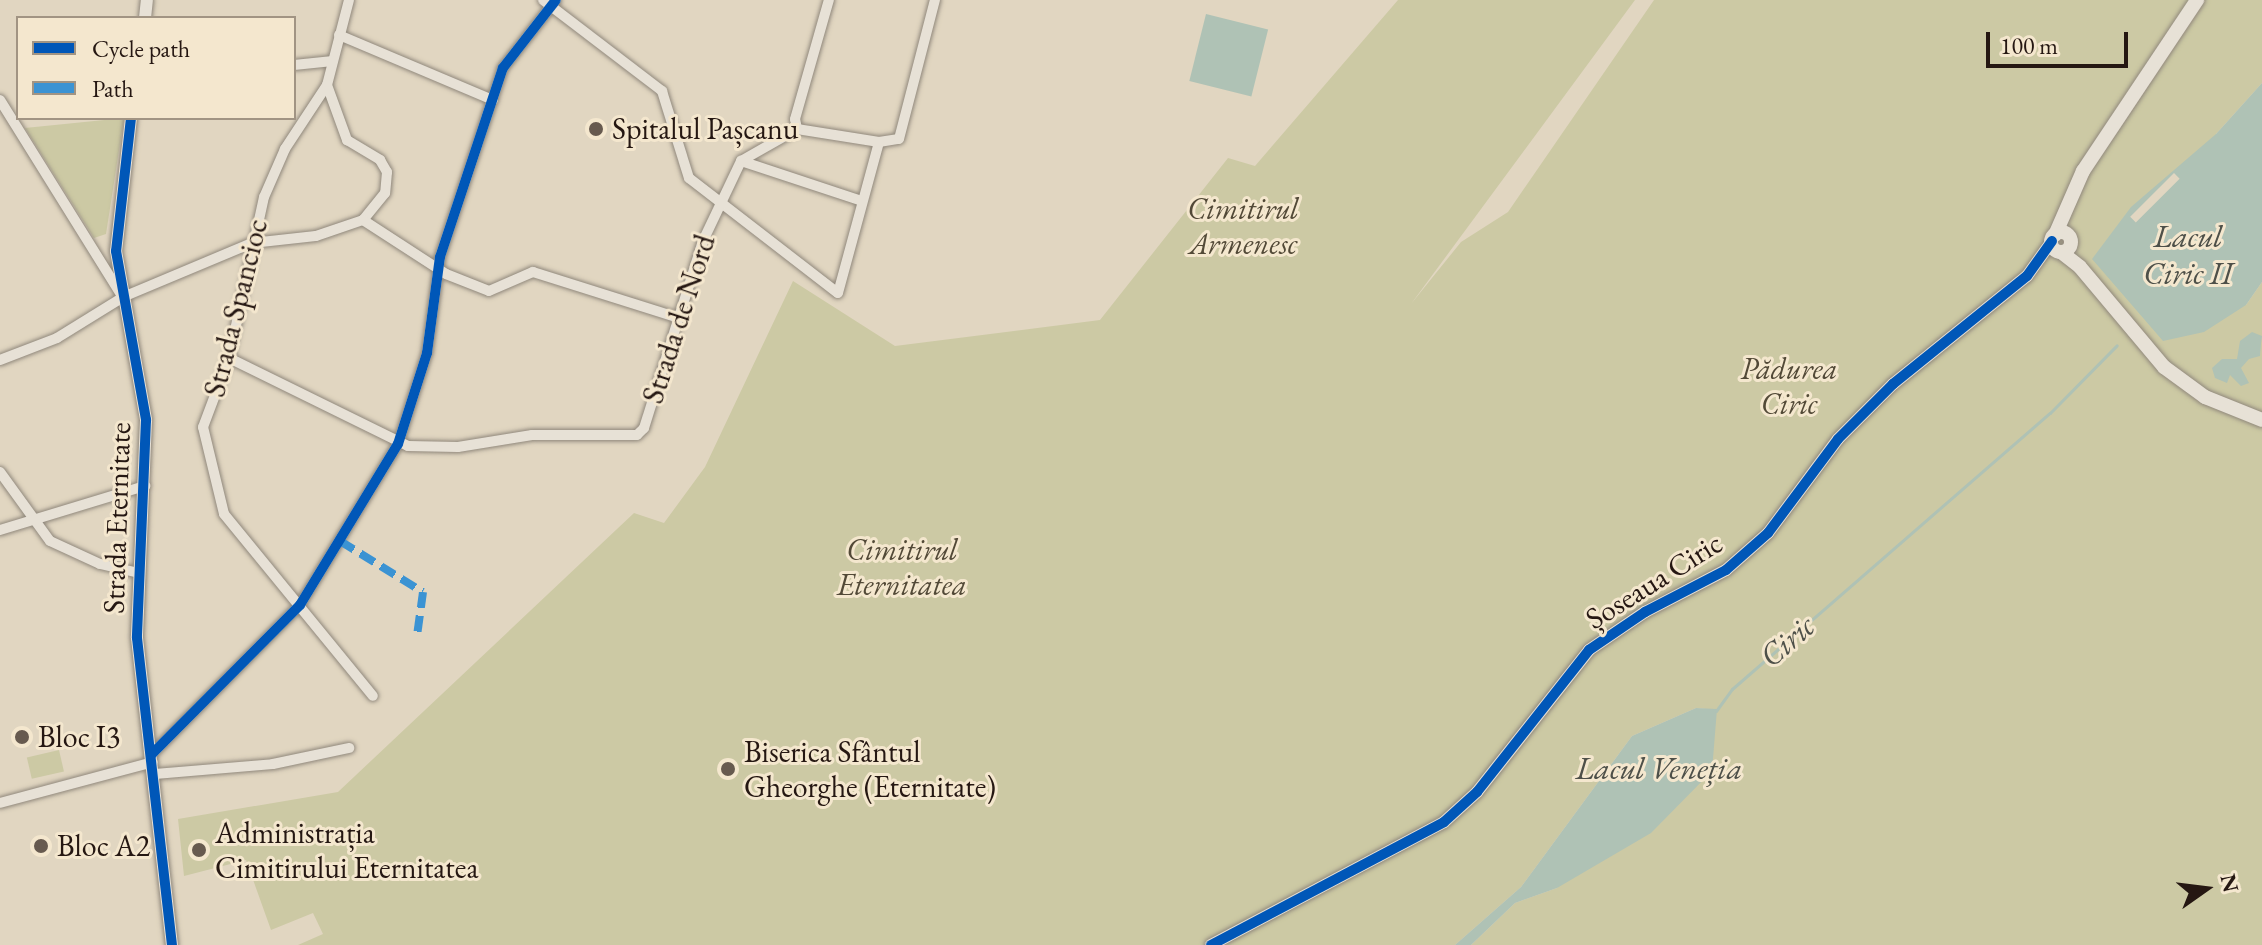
<!DOCTYPE html>
<meta charset="utf-8">
<style>
body{margin:0}
#map{position:relative;width:2262px;height:945px;overflow:hidden;background:#e1d6c1;font-family:"EB Garamond",serif}
div>[style]{position:absolute}
.green>*{inset:0;background:#ccc9a4;transform-origin:0 0}
.water>*{inset:0;background:#afc2b5;transform-origin:0 0}
.pier>*{inset:0;background:#e1d6c1;transform-origin:0 0}
.stream>*{height:3px;margin:-1.5px;padding:0 1.5px;transform-origin:1.5px;border-radius:1.5px;background:#afc2b5}
.roads{filter:drop-shadow(0 0 2px #90887c) drop-shadow(0 0 2px #90887c)}
.minor>*{height:10px;margin:-5px;padding:0 5px;transform-origin:5px;border-radius:5px;background:#e7e1d6}
.tertiary>*{height:12px;margin:-6px;padding:0 6px;transform-origin:6px;border-radius:6px;background:#e7e1d6}
.secondary>*{height:14px;margin:-7px;padding:0 7px;transform-origin:7px;border-radius:7px;background:#e7e1d6}
.secondary>.ring{margin:-7px;padding:0;box-sizing:content-box;background:none;border:14px solid #e7e1d6;border-radius:50%}
.quiet>*{height:8px;margin-top:-4px;transform-origin:0;background:repeating-linear-gradient(90deg,#3b93d3 0 16px,transparent 0 24px)}
.cycleway>*{height:10px;margin:-5px;padding:0 5px;transform-origin:5px;border-radius:5px;background:#0057b8}
.dots>*{width:22px;height:22px;translate:-50% -50%;box-sizing:border-box;border:4px solid #f4e7ce;border-radius:50%}
span{translate:-50% -50%;white-space:nowrap;text-align:center;line-height:1.15;-webkit-text-stroke:6px #f4e7ce;paint-order:stroke}
.poi-label{font-size:30px;color:#251712}
.left{translate:0 -50%;text-align:left}
.park-label{font-size:30px;color:#524937;font-style:italic}
.street-label{font-size:30px;color:#251712}
.water-label{font-size:32px;color:#4e5049;font-style:italic}
.legend{position:absolute;left:16px;top:16px;width:280px;height:104px;box-sizing:border-box;background:#f4e7ce;border:2px solid #a19483;margin:0;padding:10px 14px;list-style:none;font-size:24px;color:#251712}
.legend li{display:flex;align-items:center;gap:16px;height:40px}
.legend b{width:40px;border:2px solid #a19483}
.north{position:absolute;left:2166px;top:849px;width:80px;height:80px;-webkit-text-stroke:6px #f4e7ce;paint-order:stroke;rotate:76deg;font-size:22px;font-weight:700;line-height:32px;text-align:center;color:#251712}
.north::after{content:'';display:block;margin:auto;width:28px;height:36px;background:#251712;clip-path:polygon(50% 0,100% 100%,50% 72%,0 100%)}
.scale{position:absolute;left:1986px;top:32px;width:142px;height:36px;box-sizing:border-box;border:4px solid #251712;border-top:0;padding-left:10px;font-size:24px;line-height:28px;white-space:nowrap;color:#251712;-webkit-text-stroke:6px #f4e7ce;paint-order:stroke}
</style>
<div id="map">
<div class="green">
<i style="clip-path:polygon(1398px 0,1635px 0,1411px 304px,1461px 242px,1508px 212px,1654px 0,2262px 0,2262px 83px,2216px 134px,2246px 305px,2262px 282px,2262px 945px,1471px 945px,1515px 903px,1557px 888px,1717px 710px,1696px 708px,1632px 736px,1521px 887px,1455px 945px,298px 945px,323px 934px,313px 913px,271px 930px,246px 860px,184px 876px,178px 819px,338px 792px,634px 513px,664px 523px,705px 467px,793px 281px,895px 346px,1100px 320px,1228px 158px,1255px 166px)"></i>
<i style="clip-path:polygon(124px 118px,106px 234px,94px 238px,25px 128px)"></i>
<i style="left:59px;top:750px;width:22px;height:33px;rotate:77deg"></i>
</div>
<div class="water">
<i style="left:1206px;top:14px;width:64px;height:69px;rotate:14deg"></i>
<i style="clip-path:polygon(2262px 83px,2262px 282px,2246px 305px,2204px 332px,2163px 341px,2092px 259px,2131px 207px,2216px 134px)"></i>
<i style="clip-path:polygon(2252px 332px,2262px 336px,2261px 343px,2260px 356px,2249px 359px,2241px 368px,2249px 383px,2241px 386px,2230px 375px,2227px 383px,2215px 378px,2212px 368px,2222px 359px,2237px 359px,2240px 341px)"></i>
<i style="clip-path:polygon(1696px 708px,1717px 709px,1712px 771px,1651px 833px,1557px 888px,1515px 903px,1471px 945px,1455px 945px,1521px 887px,1632px 736px)"></i>
</div>
<div class="pier">
<i style="left:2174px;top:173px;width:8px;height:62px;rotate:45deg"></i>
</div>
<div class="stream">
<i style="left:1716px;top:711px;width:27px;rotate:-54deg"></i>
<i style="left:1732px;top:689px;width:421px;rotate:-41deg"></i>
<i style="left:2050px;top:413px;width:95px;rotate:-45.4deg"></i>
</div>
<div class="roads">
<div class="minor">
<i style="left:349px;top:0;width:88px;rotate:104.5deg"></i>
<i style="left:327px;top:85px;width:77px;rotate:123.3deg"></i>
<i style="left:285px;top:149px;width:52px;rotate:113.6deg"></i>
<i style="left:264px;top:197px;width:165px;rotate:102.3deg"></i>
<i style="left:229px;top:358px;width:74px;rotate:110.6deg"></i>
<i style="left:203px;top:427px;width:89px;rotate:76.4deg"></i>
<i style="left:224px;top:514px;width:235px;rotate:50.7deg"></i>
<i style="left:543px;top:0;width:150px;rotate:37.4deg"></i>
<i style="left:662px;top:91px;width:91px;rotate:72.8deg"></i>
<i style="left:689px;top:178px;width:188px;rotate:37.7deg"></i>
<i style="left:838px;top:293px;width:156px;rotate:-74.8deg"></i>
<i style="left:879px;top:142px;width:20px;rotate:-9deg"></i>
<i style="left:899px;top:139px;width:144px;rotate:-75.5deg"></i>
<i style="left:339px;top:35px;width:167px;rotate:22.9deg"></i>
<i style="left:294px;top:65px;width:39px;rotate:-6deg"></i>
<i style="left:327px;top:85px;width:59px;rotate:70deg"></i>
<i style="left:347px;top:140px;width:39px;rotate:31deg"></i>
<i style="left:380px;top:160px;width:14px;rotate:60deg"></i>
<i style="left:387px;top:172px;width:21px;rotate:95deg"></i>
<i style="left:385px;top:193px;width:35px;rotate:129deg"></i>
<i style="left:0;top:100px;width:231px;rotate:58.1deg"></i>
<i style="left:797px;top:129px;width:83px;rotate:9deg"></i>
<i style="left:741px;top:161px;width:64px;rotate:-29.7deg"></i>
<i style="left:797px;top:129px;width:10px;rotate:-101deg"></i>
<i style="left:795px;top:119px;width:124px;rotate:-74.1deg"></i>
<i style="left:741px;top:161px;width:127px;rotate:18.3deg"></i>
<i style="left:229px;top:358px;width:199px;rotate:26.2deg"></i>
<i style="left:408px;top:446px;width:50px;rotate:1.1deg"></i>
<i style="left:458px;top:447px;width:75px;rotate:-9.2deg"></i>
<i style="left:532px;top:435px;width:105px"></i>
<i style="left:637px;top:435px;width:10px;rotate:-45deg"></i>
<i style="left:644px;top:428px;width:196px;rotate:-72.5deg"></i>
<i style="left:703px;top:241px;width:89px;rotate:-64.6deg"></i>
<i style="left:0;top:360px;width:61px;rotate:-21.1deg"></i>
<i style="left:57px;top:338px;width:78px;rotate:-31.8deg"></i>
<i style="left:123px;top:297px;width:140px;rotate:-22.7deg"></i>
<i style="left:252px;top:243px;width:64px;rotate:-6.2deg"></i>
<i style="left:316px;top:236px;width:50px;rotate:-18.8deg"></i>
<i style="left:363px;top:220px;width:99px;rotate:33deg"></i>
<i style="left:446px;top:274px;width:46px;rotate:21.6deg"></i>
<i style="left:489px;top:291px;width:48px;rotate:-23.4deg"></i>
<i style="left:533px;top:272px;width:153px;rotate:17.5deg"></i>
<i style="left:0;top:472px;width:85px;rotate:54.1deg"></i>
<i style="left:50px;top:541px;width:55px;rotate:24.7deg"></i>
<i style="left:100px;top:564px;width:40px;rotate:13deg"></i>
<i style="left:0;top:530px;width:152px;rotate:-16.9deg"></i>
<i style="left:152px;top:754px;width:210px;rotate:-45.2deg"></i>
<i style="left:300px;top:605px;width:188px;rotate:-58.7deg"></i>
<i style="left:398px;top:444px;width:96px;rotate:-72.3deg"></i>
<i style="left:427px;top:353px;width:97px;rotate:-82.3deg"></i>
<i style="left:440px;top:257px;width:199px;rotate:-71.6deg"></i>
<i style="left:503px;top:68px;width:86px;rotate:-52.1deg"></i>
<i style="left:155px;top:774px;width:118px;rotate:-4.8deg"></i>
<i style="left:273px;top:764px;width:78px;rotate:-11.9deg"></i>
<i style="left:0;top:803px;width:158px;rotate:-15deg"></i>
</div>
<div class="tertiary">
<i style="left:145px;top:18px;width:18px;rotate:-84deg"></i>
<i style="left:131px;top:118px;width:134px;rotate:96.4deg"></i>
<i style="left:116px;top:251px;width:172px;rotate:79.9deg"></i>
<i style="left:146px;top:420px;width:218px;rotate:92.4deg"></i>
<i style="left:137px;top:638px;width:309px;rotate:83.5deg"></i>
<i style="left:1211px;top:945px;width:263px;rotate:-27.8deg"></i>
<i style="left:1444px;top:822px;width:45px;rotate:-42.3deg"></i>
<i style="left:1477px;top:792px;width:181px;rotate:-51.7deg"></i>
<i style="left:1589px;top:650px;width:68px;rotate:-34.2deg"></i>
<i style="left:1645px;top:612px;width:91px;rotate:-27.4deg"></i>
<i style="left:1726px;top:570px;width:56px;rotate:-41.4deg"></i>
<i style="left:1768px;top:533px;width:117px;rotate:-53.3deg"></i>
<i style="left:1838px;top:439px;width:78px;rotate:-45deg"></i>
<i style="left:1893px;top:384px;width:172px;rotate:-38.9deg"></i>
<i style="left:2027px;top:276px;width:43px;rotate:-54.5deg"></i>
</div>
<div class="secondary">
<i class="ring" style="left:2051px;top:232px;width:6px;height:6px"></i>
<i style="left:2055px;top:235px;width:70px;rotate:-66.4deg"></i>
<i style="left:2083px;top:171px;width:206px;rotate:-56.3deg"></i>
<i style="left:2061px;top:252px;width:24px;rotate:38deg"></i>
<i style="left:2080px;top:267px;width:131px;rotate:50deg"></i>
<i style="left:2164px;top:367px;width:51px;rotate:36.2deg"></i>
<i style="left:2205px;top:397px;width:61px;rotate:22deg"></i>
</div>
</div>
<div class="quiet">
<i style="left:340px;top:541px;width:97px;rotate:31.6deg"></i>
<i style="left:423px;top:592px;width:44px;rotate:97.8deg"></i>
</div>
<div class="cycleway">
<i style="left:131px;top:118px;width:134px;rotate:96.4deg"></i>
<i style="left:116px;top:251px;width:172px;rotate:79.9deg"></i>
<i style="left:146px;top:420px;width:218px;rotate:92.4deg"></i>
<i style="left:137px;top:638px;width:309px;rotate:83.5deg"></i>
<i style="left:152px;top:754px;width:210px;rotate:-45.2deg"></i>
<i style="left:300px;top:605px;width:188px;rotate:-58.7deg"></i>
<i style="left:398px;top:444px;width:96px;rotate:-72.3deg"></i>
<i style="left:427px;top:353px;width:97px;rotate:-82.3deg"></i>
<i style="left:440px;top:257px;width:199px;rotate:-71.6deg"></i>
<i style="left:503px;top:68px;width:86px;rotate:-52.1deg"></i>
<i style="left:1211px;top:945px;width:263px;rotate:-27.8deg"></i>
<i style="left:1444px;top:822px;width:45px;rotate:-42.3deg"></i>
<i style="left:1477px;top:792px;width:181px;rotate:-51.7deg"></i>
<i style="left:1589px;top:650px;width:68px;rotate:-34.2deg"></i>
<i style="left:1645px;top:612px;width:91px;rotate:-27.4deg"></i>
<i style="left:1726px;top:570px;width:56px;rotate:-41.4deg"></i>
<i style="left:1768px;top:533px;width:117px;rotate:-53.3deg"></i>
<i style="left:1838px;top:439px;width:78px;rotate:-45deg"></i>
<i style="left:1893px;top:384px;width:172px;rotate:-38.9deg"></i>
<i style="left:2027px;top:276px;width:43px;rotate:-54.5deg"></i>
</div>
<div class="dots">
<i style="left:596px;top:129px;background:#675a4f"></i>
<i style="left:22px;top:737px;background:#675a4f"></i>
<i style="left:728px;top:769px;background:#675a4f"></i>
<i style="left:41px;top:846px;background:#675a4f"></i>
<i style="left:199px;top:850px;background:#675a4f"></i>
</div>
<div class="poi-label">
<span class="left" style="left:612px;top:129px">Spitalul Pașcanu</span>
<span class="left" style="left:38px;top:737px">Bloc I3</span>
<span class="left" style="left:744px;top:769px">Biserica Sfântul<br>Gheorghe (Eternitate)</span>
<span class="left" style="left:215px;top:850px">Administrația<br>Cimitirului Eternitatea</span>
<span class="left" style="left:57px;top:846px">Bloc A2</span>
</div>
<div class="park-label">
<span style="left:1243px;top:226px">Cimitirul<br>Armenesc</span>
<span style="left:1789px;top:386px">Pădurea<br>Ciric</span>
<span style="left:902px;top:567px">Cimitirul<br>Eternitatea</span>
</div>
<div class="street-label">
<span style="left:236px;top:308px;rotate:-76deg">Strada Spancioc</span>
<span style="left:679px;top:319px;rotate:-72deg">Strada de Nord</span>
<span style="left:117px;top:518px;rotate:-88deg">Strada Eternitate</span>
<span style="left:1654px;top:581px;rotate:-32deg">Șoseaua Ciric</span>
</div>
<div class="water-label">
<span style="left:2188px;top:255px">Lacul<br>Ciric II</span>
<span style="left:1787px;top:641px;rotate:-41deg">Ciric</span>
<span style="left:1659px;top:768px">Lacul Veneția</span>
</div>
<ul class="legend">
<li><b style="height:10px;background:#0057b8"></b>Cycle path</li>
<li><b style="height:10px;background:#3b93d3"></b>Path</li>
</ul>
<div class="north">N</div>
<div class="scale">100 m</div>
</div>
